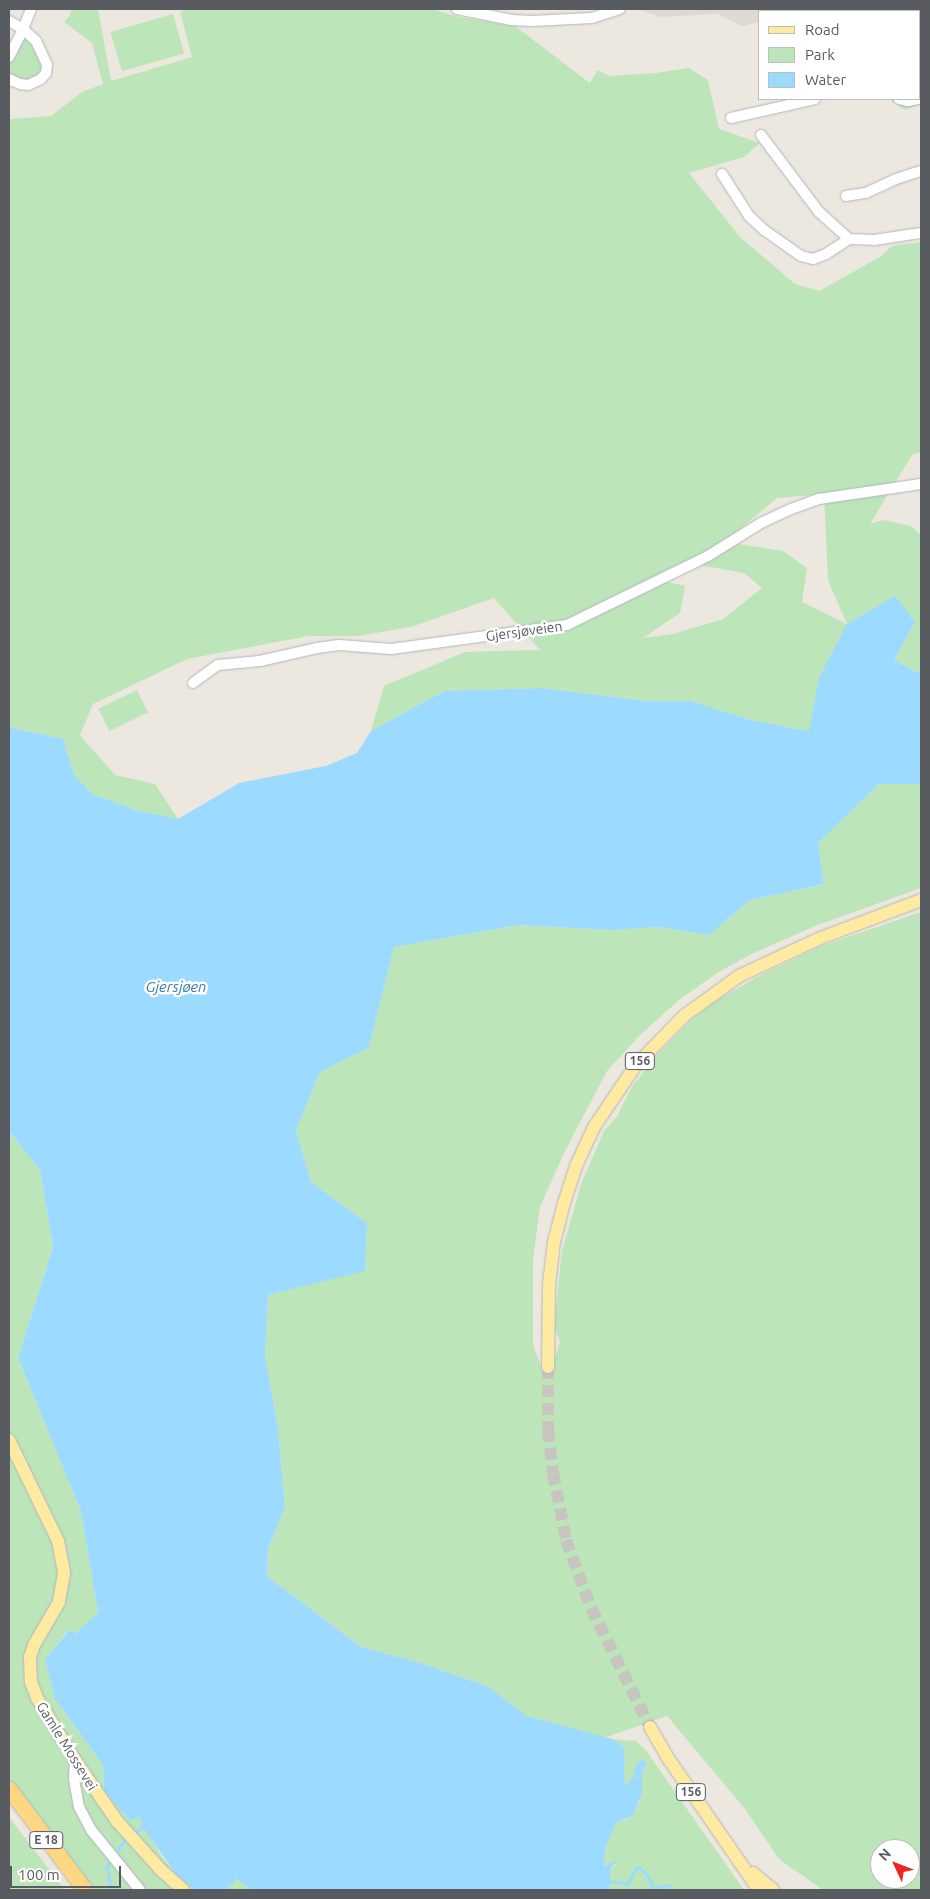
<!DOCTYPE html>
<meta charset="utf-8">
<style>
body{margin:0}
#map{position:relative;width:930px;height:1899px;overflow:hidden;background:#ece8df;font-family:Ubuntu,sans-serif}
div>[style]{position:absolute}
.education>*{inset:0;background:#dedad0}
.green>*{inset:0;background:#bde5ba;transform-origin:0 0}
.water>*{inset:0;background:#9cdaff}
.stream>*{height:2.5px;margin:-1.25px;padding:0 1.25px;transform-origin:1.25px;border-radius:1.25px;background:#9cdaff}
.major-tunnel>*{height:12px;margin-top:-6px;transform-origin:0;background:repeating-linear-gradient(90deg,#c7c5c0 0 12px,transparent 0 18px)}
.roads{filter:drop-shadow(0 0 1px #b2b6bb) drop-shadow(0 0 1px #b2b6bb)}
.minor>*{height:10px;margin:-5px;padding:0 5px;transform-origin:5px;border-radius:5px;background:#fff}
.major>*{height:12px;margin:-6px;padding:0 6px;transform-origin:6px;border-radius:6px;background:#ffeaa1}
.highway>*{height:15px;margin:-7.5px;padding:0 7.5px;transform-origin:7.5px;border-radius:7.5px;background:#ffd783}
span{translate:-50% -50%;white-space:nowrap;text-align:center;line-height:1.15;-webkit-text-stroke:5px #fff;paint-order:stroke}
.shield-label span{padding:1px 4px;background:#fff;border:1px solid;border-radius:4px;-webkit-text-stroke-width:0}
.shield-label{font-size:12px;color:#585c61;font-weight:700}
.street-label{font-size:14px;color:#585c61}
.water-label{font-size:15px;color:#397bb2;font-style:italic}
.frame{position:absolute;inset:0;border:10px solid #585c61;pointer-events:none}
.legend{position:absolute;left:758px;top:10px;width:162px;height:90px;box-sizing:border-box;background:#fff;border:1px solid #bcbec0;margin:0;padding:6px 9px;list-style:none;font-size:15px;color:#585c61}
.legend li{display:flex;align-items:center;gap:10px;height:25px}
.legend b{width:25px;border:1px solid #bcbec0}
.north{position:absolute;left:870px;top:1839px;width:50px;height:50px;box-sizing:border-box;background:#fff;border:1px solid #bcbec0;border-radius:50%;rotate:313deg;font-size:14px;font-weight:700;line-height:20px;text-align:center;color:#585c61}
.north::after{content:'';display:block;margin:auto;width:18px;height:22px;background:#ec2724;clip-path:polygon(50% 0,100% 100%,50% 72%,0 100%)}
.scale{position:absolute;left:10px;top:1866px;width:111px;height:22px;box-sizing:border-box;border:2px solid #585c61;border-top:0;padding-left:6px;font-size:15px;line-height:18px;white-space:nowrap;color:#585c61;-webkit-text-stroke:4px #fff;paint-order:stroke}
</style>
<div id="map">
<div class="education">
<i style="clip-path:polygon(641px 9px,772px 9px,774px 11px,759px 11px,759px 22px,742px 26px,717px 14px,661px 17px,640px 10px)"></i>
</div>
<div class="green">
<i style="clip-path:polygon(evenodd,71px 9px,98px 9px,111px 81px,192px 57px,180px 12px,184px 9px,432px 9px,458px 17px,515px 26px,590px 83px,598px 70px,610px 76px,656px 73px,689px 68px,708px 80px,719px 129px,760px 143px,744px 157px,689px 173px,740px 237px,795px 284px,819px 291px,880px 257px,892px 246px,921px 242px,921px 452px,912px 455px,870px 524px,883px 520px,911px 526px,921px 535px,921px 674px,894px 660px,915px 622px,819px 678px,810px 731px,751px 720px,690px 701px,645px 701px,542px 688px,444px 691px,371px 731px,384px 686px,465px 652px,540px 650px,494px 598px,411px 627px,358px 636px,309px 636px,187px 659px,93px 704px,80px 735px,115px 775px,155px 784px,178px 819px,136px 810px,94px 795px,75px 777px,63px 739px,9px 727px,9px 119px,51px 116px,82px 92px,103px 84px,92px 43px,64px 22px,70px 15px,71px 9px,824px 494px,828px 580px,847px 624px,802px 602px,807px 568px,783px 551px,725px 542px,777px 498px,824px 494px,71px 9px,699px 565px,744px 573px,762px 588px,723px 619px,673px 634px,643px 638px,680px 613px,685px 586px,654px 579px,699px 565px)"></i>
<i style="left:173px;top:14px;width:41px;height:65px;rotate:74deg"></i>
<i style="clip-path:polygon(921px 22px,921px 104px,905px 110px,889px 99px,919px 99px,919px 26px)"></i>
<i style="clip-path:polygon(32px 37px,47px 69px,28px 85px,9px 79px,9px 57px,18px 40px)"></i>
<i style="left:137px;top:690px;width:25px;height:43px;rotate:64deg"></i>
<i style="clip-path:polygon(evenodd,879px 784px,921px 784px,921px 888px,815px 926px,754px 953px,720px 971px,679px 1000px,640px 1035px,607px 1071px,564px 1153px,540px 1207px,533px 1260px,533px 1345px,541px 1366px,544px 1368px,552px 1368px,560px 1342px,554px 1325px,562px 1251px,581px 1184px,604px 1131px,617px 1116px,632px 1087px,656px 1056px,692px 1019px,714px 1002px,755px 978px,819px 947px,921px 912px,921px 1890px,823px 1890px,779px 1859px,745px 1809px,667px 1716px,604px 1738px,526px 1716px,487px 1686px,421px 1663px,361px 1647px,267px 1576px,268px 1549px,285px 1507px,278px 1428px,265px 1356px,268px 1295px,365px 1270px,367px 1223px,311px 1182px,296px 1130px,320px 1072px,369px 1047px,394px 947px,518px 925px,611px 930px,659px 927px,709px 935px,750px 900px,824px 884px,818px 843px,879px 784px,880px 1849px,910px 1849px,910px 1879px,880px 1879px,880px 1849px)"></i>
<i style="clip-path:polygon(9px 1131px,40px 1170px,53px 1247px,18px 1358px,81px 1511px,98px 1613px,76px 1633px,68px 1630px,45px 1660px,55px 1699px,103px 1765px,104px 1791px,139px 1817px,161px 1855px,176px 1874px,195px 1890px,95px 1890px,9px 1778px)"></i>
<i style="clip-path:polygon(612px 1739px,636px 1741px,645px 1749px,744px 1890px,610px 1890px,610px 1871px,616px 1864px,602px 1865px,605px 1849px,616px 1823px,629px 1818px,634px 1813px,640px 1799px,642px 1773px,646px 1765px,641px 1760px,637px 1764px,633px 1777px,625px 1787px,624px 1747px)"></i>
<i style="clip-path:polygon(9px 1817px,15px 1825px,65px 1890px,9px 1890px)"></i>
<i style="clip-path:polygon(235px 1879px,248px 1886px,252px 1890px,227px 1890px)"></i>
</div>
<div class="water">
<i style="clip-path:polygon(895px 596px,915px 622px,894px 660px,921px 674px,921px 784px,879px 784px,818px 843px,824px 884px,750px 900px,709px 935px,659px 927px,611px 930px,518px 925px,394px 947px,369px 1047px,320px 1072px,296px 1130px,311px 1182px,367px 1223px,365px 1271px,268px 1295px,265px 1356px,278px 1428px,285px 1507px,268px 1549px,267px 1576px,361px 1647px,421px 1663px,487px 1686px,527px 1716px,612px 1739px,624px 1747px,625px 1787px,633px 1777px,636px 1765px,641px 1760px,647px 1762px,642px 1773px,642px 1793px,634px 1813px,632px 1816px,616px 1823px,605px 1849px,604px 1866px,617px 1860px,610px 1871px,610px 1890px,252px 1890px,236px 1879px,227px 1890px,195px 1890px,176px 1874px,145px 1830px,139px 1829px,142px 1823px,139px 1817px,130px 1820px,104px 1791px,103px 1765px,55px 1699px,45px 1660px,69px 1630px,76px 1633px,98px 1613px,81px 1511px,18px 1358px,53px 1247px,40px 1170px,9px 1131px,9px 727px,63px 739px,75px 777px,94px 795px,136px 810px,178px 819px,239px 783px,326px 766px,357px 753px,371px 731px,444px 691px,542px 688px,645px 701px,690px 701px,751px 720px,809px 731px,819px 678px,847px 624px)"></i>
</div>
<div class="stream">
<i style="left:136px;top:1832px;width:4px;rotate:-45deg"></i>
<i style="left:117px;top:1851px;width:14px;rotate:-54deg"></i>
<i style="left:110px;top:1863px;width:5px;rotate:127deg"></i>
<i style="left:107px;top:1867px;width:24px;rotate:78deg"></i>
<i style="left:610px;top:1881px;width:18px;rotate:9deg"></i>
<i style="left:628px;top:1884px;width:17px;rotate:-65deg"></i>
<i style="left:635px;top:1869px;width:4px;rotate:-27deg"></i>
<i style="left:639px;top:1867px;width:12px;rotate:42deg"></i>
<i style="left:648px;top:1875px;width:14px;rotate:69deg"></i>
<i style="left:653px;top:1888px;width:16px;rotate:-11deg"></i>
<i style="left:669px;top:1885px;width:6px;rotate:51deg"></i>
</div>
<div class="major-tunnel">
<i style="left:548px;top:1367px;width:63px;rotate:90deg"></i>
<i style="left:548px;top:1430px;width:43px;rotate:83.4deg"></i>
<i style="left:553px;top:1473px;width:68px;rotate:79deg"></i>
<i style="left:566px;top:1540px;width:72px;rotate:69.8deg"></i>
<i style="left:591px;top:1608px;width:133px;rotate:63.6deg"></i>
</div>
<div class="roads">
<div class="minor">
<i style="left:457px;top:9px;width:56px;rotate:11.3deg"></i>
<i style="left:512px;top:20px;width:20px;rotate:3deg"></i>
<i style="left:532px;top:21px;width:60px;rotate:-2.9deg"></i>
<i style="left:592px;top:18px;width:29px;rotate:-18deg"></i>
<i style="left:803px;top:9px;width:3px;rotate:45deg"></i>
<i style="left:909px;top:9px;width:2px;rotate:63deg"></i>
<i style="left:9px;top:21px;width:16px;rotate:30deg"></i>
<i style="left:23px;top:29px;width:18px;rotate:43deg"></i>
<i style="left:36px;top:41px;width:26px;rotate:65deg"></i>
<i style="left:47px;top:65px;width:8px;rotate:97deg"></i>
<i style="left:46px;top:73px;width:8px;rotate:130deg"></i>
<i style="left:41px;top:79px;width:14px;rotate:155deg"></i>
<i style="left:28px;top:85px;width:8px;rotate:-173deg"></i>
<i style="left:20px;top:84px;width:12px;rotate:-156deg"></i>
<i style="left:919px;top:52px;width:12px;rotate:81deg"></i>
<i style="left:9px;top:57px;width:31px;rotate:-63deg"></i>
<i style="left:23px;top:29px;width:22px;rotate:-68deg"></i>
<i style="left:899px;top:99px;width:9px;rotate:13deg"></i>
<i style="left:908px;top:101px;width:10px;rotate:-11deg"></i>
<i style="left:731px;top:118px;width:86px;rotate:-12.7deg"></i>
<i style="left:761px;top:135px;width:96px;rotate:53deg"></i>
<i style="left:819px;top:212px;width:40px;rotate:42deg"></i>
<i style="left:849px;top:239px;width:25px;rotate:2deg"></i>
<i style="left:874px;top:240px;width:48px;rotate:-8.5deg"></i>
<i style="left:722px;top:174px;width:50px;rotate:57.3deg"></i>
<i style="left:749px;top:216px;width:21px;rotate:43deg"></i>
<i style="left:764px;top:230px;width:45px;rotate:35.1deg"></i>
<i style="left:801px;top:256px;width:12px;rotate:14deg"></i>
<i style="left:813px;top:259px;width:14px;rotate:-21deg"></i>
<i style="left:826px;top:254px;width:27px;rotate:-33deg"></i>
<i style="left:846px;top:196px;width:20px;rotate:-9deg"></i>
<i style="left:866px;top:193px;width:33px;rotate:-25deg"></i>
<i style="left:896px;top:179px;width:26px;rotate:-18deg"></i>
<i style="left:193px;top:683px;width:31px;rotate:-36deg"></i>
<i style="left:218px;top:665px;width:42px;rotate:-5.4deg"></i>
<i style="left:260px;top:661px;width:58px;rotate:-12.8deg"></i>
<i style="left:317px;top:648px;width:22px;rotate:-8deg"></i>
<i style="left:339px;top:645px;width:52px;rotate:4.4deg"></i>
<i style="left:391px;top:649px;width:178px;rotate:-7.8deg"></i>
<i style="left:567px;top:625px;width:157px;rotate:-26.1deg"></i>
<i style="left:708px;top:556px;width:62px;rotate:-31.9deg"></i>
<i style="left:761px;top:523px;width:33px;rotate:-25deg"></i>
<i style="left:791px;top:509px;width:30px;rotate:-20deg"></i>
<i style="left:819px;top:499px;width:103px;rotate:-8.4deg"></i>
<i style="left:75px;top:1760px;width:19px;rotate:93deg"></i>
<i style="left:74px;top:1779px;width:28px;rotate:80deg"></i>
<i style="left:79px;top:1807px;width:27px;rotate:62deg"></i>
<i style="left:92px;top:1831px;width:76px;rotate:50.9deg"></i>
</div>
<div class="major">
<i style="left:548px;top:1367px;width:83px;rotate:-89.3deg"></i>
<i style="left:549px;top:1284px;width:42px;rotate:-83.2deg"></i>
<i style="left:554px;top:1242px;width:40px;rotate:-75.6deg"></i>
<i style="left:564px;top:1203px;width:39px;rotate:-72deg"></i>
<i style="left:576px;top:1166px;width:43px;rotate:-65.2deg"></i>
<i style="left:594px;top:1127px;width:75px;rotate:-55.9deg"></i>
<i style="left:636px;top:1065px;width:70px;rotate:-45.6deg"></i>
<i style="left:685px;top:1015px;width:67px;rotate:-35.8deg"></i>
<i style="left:739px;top:976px;width:87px;rotate:-25.1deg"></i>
<i style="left:818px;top:939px;width:110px;rotate:-20.7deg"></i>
<i style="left:9px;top:1440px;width:112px;rotate:64.1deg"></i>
<i style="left:58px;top:1541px;width:33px;rotate:79deg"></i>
<i style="left:64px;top:1573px;width:29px;rotate:100deg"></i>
<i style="left:59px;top:1602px;width:50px;rotate:120.2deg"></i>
<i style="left:34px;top:1645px;width:13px;rotate:108deg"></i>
<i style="left:30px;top:1657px;width:25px;rotate:88deg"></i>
<i style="left:31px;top:1682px;width:17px;rotate:69deg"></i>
<i style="left:37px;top:1698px;width:73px;rotate:58.5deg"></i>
<i style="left:75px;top:1760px;width:74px;rotate:55.5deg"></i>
<i style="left:117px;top:1821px;width:64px;rotate:48.1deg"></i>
<i style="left:160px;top:1869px;width:31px;rotate:42deg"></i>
<i style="left:650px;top:1727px;width:39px;rotate:60deg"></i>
<i style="left:670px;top:1761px;width:157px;rotate:55.4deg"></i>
<i style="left:753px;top:1873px;width:26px;rotate:40deg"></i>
</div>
<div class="highway">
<i style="left:9px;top:1789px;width:126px;rotate:53deg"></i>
</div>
</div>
<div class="shield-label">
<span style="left:640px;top:1061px">156</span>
<span style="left:691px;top:1792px">156</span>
<span style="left:46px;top:1840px">E 18</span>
</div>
<div class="street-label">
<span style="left:524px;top:631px;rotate:-8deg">Gjersjøveien</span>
<span style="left:67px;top:1746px;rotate:58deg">Gamle Mossevei</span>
</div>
<div class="water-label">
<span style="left:176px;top:987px">Gjersjøen</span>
</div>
<div class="frame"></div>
<ul class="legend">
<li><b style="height:6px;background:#ffeaa1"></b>Road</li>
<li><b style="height:14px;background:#bde5ba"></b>Park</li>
<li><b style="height:14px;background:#9cdaff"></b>Water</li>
</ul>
<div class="north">N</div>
<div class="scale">100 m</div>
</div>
